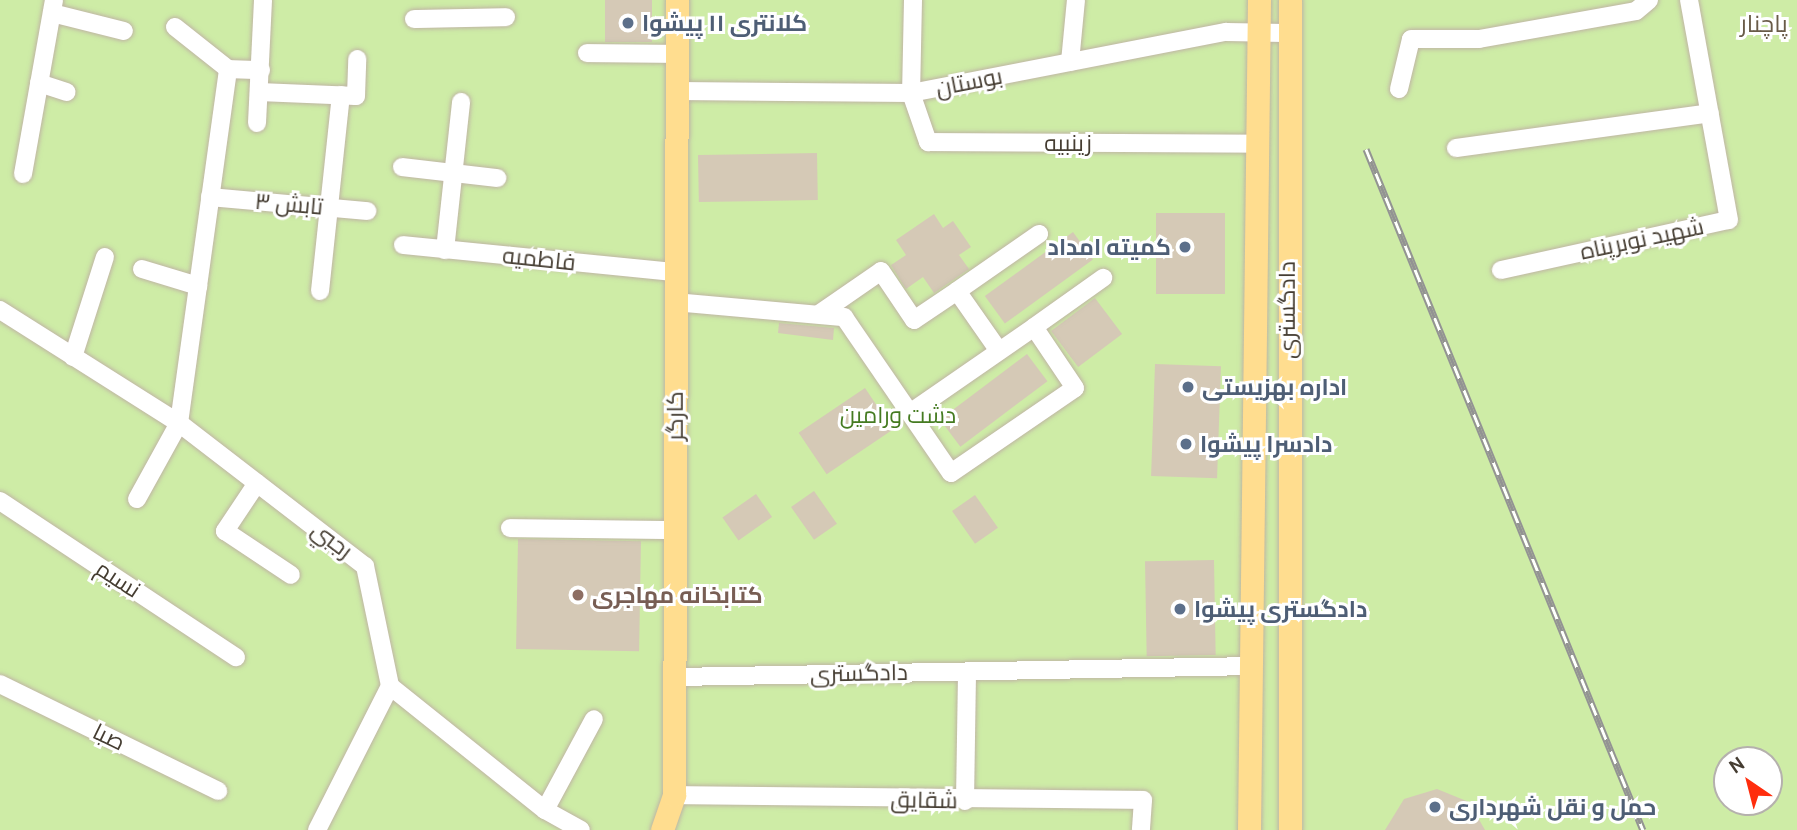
<!DOCTYPE html>
<meta charset="utf-8">
<style>
body{margin:0}
#map{position:relative;width:1797px;height:830px;overflow:hidden;background:#f3ede2;font-family:Cabin,Cairo,sans-serif}
div>[style]{position:absolute}
.green>*{inset:0;background:#ceeca6}
.building>*{inset:0;background:#d5c9b6;transform-origin:0 0}
.roads{filter:drop-shadow(0 0 2px #bfb5a4) drop-shadow(0 0 2px #bfb5a4)}
.minor>*{height:18px;margin:-9px;padding:0 9px;transform-origin:9px;border-radius:9px;background:#fff}
.major>*{height:23px;margin:-11.5px;padding:0 11.5px;transform-origin:11.5px;border-radius:11.5px;background:#ffdd8f}
.rail>*{height:7px;margin-top:-3.5px;transform-origin:0;background:repeating-linear-gradient(90deg,#fff 0 13px,#939393 0 26px);box-sizing:border-box;border-block:2px solid #939393}
.dots>*{width:19px;height:19px;translate:-50% -50%;box-sizing:border-box;border:4px solid #fff;border-radius:50%}
span{translate:-50% -50%;white-space:nowrap;text-align:center;line-height:1.15;-webkit-text-stroke:6px #fff;paint-order:stroke}
.service-label{font-size:23px;color:#4e5e75;font-weight:700}
.left{translate:0 -50%;text-align:left}
.right{translate:-100% -50%;text-align:right}
.street-label{font-size:23px;color:#453d32}
.park-label{font-size:23px;color:#457b21}
.education-label{font-size:23px;color:#785e54;font-weight:700}
.neighbourhood-label{font-size:24px;color:#695b48}
.north{position:absolute;left:1713px;top:746px;width:70px;height:70px;box-sizing:border-box;background:#fff;border:2px solid #b5b1ad;border-radius:50%;rotate:325deg;font-size:19px;font-weight:700;line-height:28px;text-align:center;color:#453d32}
.north::after{content:'';display:block;margin:auto;width:24px;height:32px;background:#ff2d0d;clip-path:polygon(50% 0,100% 100%,50% 72%,0 100%)}
</style>
<div id="map">
<div class="green">
<i style="clip-path:polygon(evenodd,0 0,1797px 0,1797px 830px,0 830px,0 0,1727px 760px,1769px 760px,1769px 802px,1727px 802px,1727px 760px)"></i>
</div>
<div class="building">
<i style="left:605px;top:0;width:47px;height:42px"></i>
<i style="left:817px;top:153px;width:47px;height:119px;rotate:89deg"></i>
<i style="left:1156px;top:213px;width:69px;height:81px"></i>
<i style="clip-path:polygon(934px 214px,943px 228px,953px 221px,971px 247px,959px 255px,969px 269px,934px 293px,923px 277px,906px 289px,891px 265px,906px 255px,896px 240px)"></i>
<i style="left:1073px;top:232px;width:34px;height:109px;rotate:54deg"></i>
<i style="left:1095px;top:298px;width:45px;height:55px;rotate:53deg"></i>
<i style="clip-path:polygon(779px 323px,834px 328px,833px 340px,778px 333px)"></i>
<i style="left:1027px;top:354px;width:34px;height:109px;rotate:53deg"></i>
<i style="left:1155px;top:364px;width:66px;height:112px;rotate:2deg"></i>
<i style="left:865px;top:388px;width:50px;height:80px;rotate:56deg"></i>
<i style="left:814px;top:491px;width:40px;height:28px;rotate:55deg"></i>
<i style="left:756px;top:494px;width:28px;height:41px;rotate:55deg"></i>
<i style="left:975px;top:495px;width:40px;height:28px;rotate:55deg"></i>
<i style="left:518px;top:539px;width:123px;height:110px;rotate:1deg"></i>
<i style="left:1214px;top:560px;width:95px;height:69px;rotate:89deg"></i>
<i style="clip-path:polygon(1437px 789px,1469px 802px,1485px 830px,1385px 830px,1404px 799px)"></i>
</div>
<div class="roads">
<div class="minor">
<i style="left:913px;top:0;width:93px;rotate:91.2deg"></i>
<i style="left:911px;top:93px;width:52px;rotate:70.9deg"></i>
<i style="left:928px;top:142px;width:332px;rotate:0.3deg"></i>
<i style="left:52px;top:13px;width:74px;rotate:14deg"></i>
<i style="left:414px;top:19px;width:92px;rotate:-1.2deg"></i>
<i style="left:175px;top:27px;width:68px;rotate:38.4deg"></i>
<i style="left:587px;top:53px;width:89px;rotate:0.6deg"></i>
<i style="left:1070px;top:62px;width:62px;rotate:-84.5deg"></i>
<i style="left:39px;top:83px;width:29px;rotate:18deg"></i>
<i style="left:1399px;top:89px;width:51px;rotate:-76.5deg"></i>
<i style="left:1411px;top:39px;width:68px"></i>
<i style="left:1479px;top:39px;width:159px;rotate:-10.1deg"></i>
<i style="left:1636px;top:11px;width:17px;rotate:-40deg"></i>
<i style="left:676px;top:91px;width:235px;rotate:0.5deg"></i>
<i style="left:911px;top:93px;width:321px;rotate:-11deg"></i>
<i style="left:1226px;top:32px;width:59px;rotate:1deg"></i>
<i style="left:259px;top:92px;width:97px;rotate:2.4deg"></i>
<i style="left:356px;top:96px;width:37px;rotate:-88deg"></i>
<i style="left:257px;top:123px;width:123px;rotate:-87.2deg"></i>
<i style="left:1456px;top:148px;width:256px;rotate:-7.8deg"></i>
<i style="left:402px;top:167px;width:96px;rotate:6.6deg"></i>
<i style="left:23px;top:174px;width:177px;rotate:-79.9deg"></i>
<i style="left:210px;top:197px;width:158px;rotate:5.1deg"></i>
<i style="left:403px;top:245px;width:273px;rotate:5.7deg"></i>
<i style="left:445px;top:250px;width:149px;rotate:-83.8deg"></i>
<i style="left:142px;top:269px;width:59px;rotate:16.9deg"></i>
<i style="left:1501px;top:270px;width:233px;rotate:-12.4deg"></i>
<i style="left:1729px;top:220px;width:224px;rotate:-100.3deg"></i>
<i style="left:320px;top:291px;width:197px;rotate:-83.9deg"></i>
<i style="left:675px;top:302px;width:170px;rotate:5.1deg"></i>
<i style="left:844px;top:317px;width:189px;rotate:55.6deg"></i>
<i style="left:951px;top:473px;width:150px;rotate:-34.4deg"></i>
<i style="left:1075px;top:388px;width:73px;rotate:-123.9deg"></i>
<i style="left:1034px;top:327px;width:85px;rotate:-35.4deg"></i>
<i style="left:0;top:310px;width:212px;rotate:32.3deg"></i>
<i style="left:179px;top:423px;width:235px;rotate:37.6deg"></i>
<i style="left:365px;top:566px;width:123px;rotate:78.2deg"></i>
<i style="left:390px;top:686px;width:198px;rotate:38.7deg"></i>
<i style="left:545px;top:810px;width:41px;rotate:29.1deg"></i>
<i style="left:819px;top:314px;width:75px;rotate:-34.7deg"></i>
<i style="left:881px;top:271px;width:59px;rotate:56deg"></i>
<i style="left:914px;top:320px;width:52px;rotate:-34deg"></i>
<i style="left:999px;top:351px;width:73px;rotate:-125deg"></i>
<i style="left:957px;top:291px;width:100px;rotate:-34.8deg"></i>
<i style="left:73px;top:357px;width:105px;rotate:-72.3deg"></i>
<i style="left:910px;top:413px;width:151px;rotate:-34.7deg"></i>
<i style="left:257px;top:483px;width:58px;rotate:123.7deg"></i>
<i style="left:225px;top:531px;width:79px;rotate:33.7deg"></i>
<i style="left:137px;top:499px;width:87px;rotate:-61.1deg"></i>
<i style="left:179px;top:423px;width:357px;rotate:-82.1deg"></i>
<i style="left:228px;top:69px;width:33px;rotate:2deg"></i>
<i style="left:0;top:501px;width:283px;rotate:33.5deg"></i>
<i style="left:510px;top:528px;width:166px;rotate:0.7deg"></i>
<i style="left:676px;top:677px;width:576px;rotate:-1.09deg"></i>
<i style="left:0;top:684px;width:243px;rotate:26.1deg"></i>
<i style="left:674px;top:795px;width:469px;rotate:0.6deg"></i>
<i style="left:1143px;top:800px;width:30px;rotate:94deg"></i>
<i style="left:965px;top:801px;width:129px;rotate:-89.1deg"></i>
<i style="left:545px;top:810px;width:103px;rotate:-61.7deg"></i>
<i style="left:317px;top:830px;width:161px;rotate:-63.1deg"></i>
</div>
<div class="major">
<i style="left:662px;top:830px;width:37px;rotate:-71deg"></i>
<i style="left:674px;top:795px;width:795px;rotate:-89.78deg"></i>
<i style="left:1249px;top:830px;width:830px;rotate:-89.31deg"></i>
<i style="left:1290px;top:830px;width:830px;rotate:-90deg"></i>
</div>
</div>
<div class="rail">
<i style="left:1366px;top:149px;width:735px;rotate:67.87deg"></i>
</div>
<div class="dots">
<i style="left:628px;top:23px;background:#5c6f8a"></i>
<i style="left:1185px;top:247px;background:#5c6f8a"></i>
<i style="left:1188px;top:387px;background:#5c6f8a"></i>
<i style="left:1186px;top:444px;background:#5c6f8a"></i>
<i style="left:578px;top:595px;background:#8d6e63"></i>
<i style="left:1180px;top:609px;background:#5c6f8a"></i>
<i style="left:1435px;top:807px;background:#5c6f8a"></i>
</div>
<div class="service-label">
<span class="left" style="left:642px;top:23px">کلانتری ۱۱ پیشوا</span>
<span class="right" style="left:1171px;top:247px">کمیته امداد</span>
<span class="left" style="left:1202px;top:387px">اداره بهزیستی</span>
<span class="left" style="left:1200px;top:444px">دادسرا پیشوا</span>
<span class="left" style="left:1194px;top:609px">دادگستری پیشوا</span>
<span class="left" style="left:1449px;top:807px">حمل و نقل شهرداری</span>
</div>
<div class="street-label">
<span style="left:969px;top:82px;rotate:-11deg">بوستان</span>
<span style="left:1068px;top:143px">زينبيه</span>
<span style="left:289px;top:204px;rotate:5deg">تابش ۳</span>
<span style="left:1642px;top:239px;rotate:-12deg">شهید نوبرپناه</span>
<span style="left:539px;top:259px;rotate:6deg">فاطميه</span>
<span style="left:1287px;top:310px;rotate:-90deg">دادگستری</span>
<span style="left:675px;top:416px;rotate:-90deg">کارگر</span>
<span style="left:332px;top:540px;rotate:37deg">رجبي</span>
<span style="left:118px;top:579px;rotate:33deg">نسيم</span>
<span style="left:859px;top:673px;rotate:-1deg">دادگستری</span>
<span style="left:109px;top:737px;rotate:26deg">صبا</span>
<span style="left:924px;top:800px;rotate:1deg">شقايق</span>
</div>
<div class="park-label">
<span style="left:898px;top:415px">دشت ورامین</span>
</div>
<div class="education-label">
<span class="left" style="left:592px;top:595px">کتابخانه مهاجری</span>
</div>
<div class="neighbourhood-label">
<span style="left:1764px;top:24px">پاچنار</span>
</div>
<div class="north">N</div>
</div>
